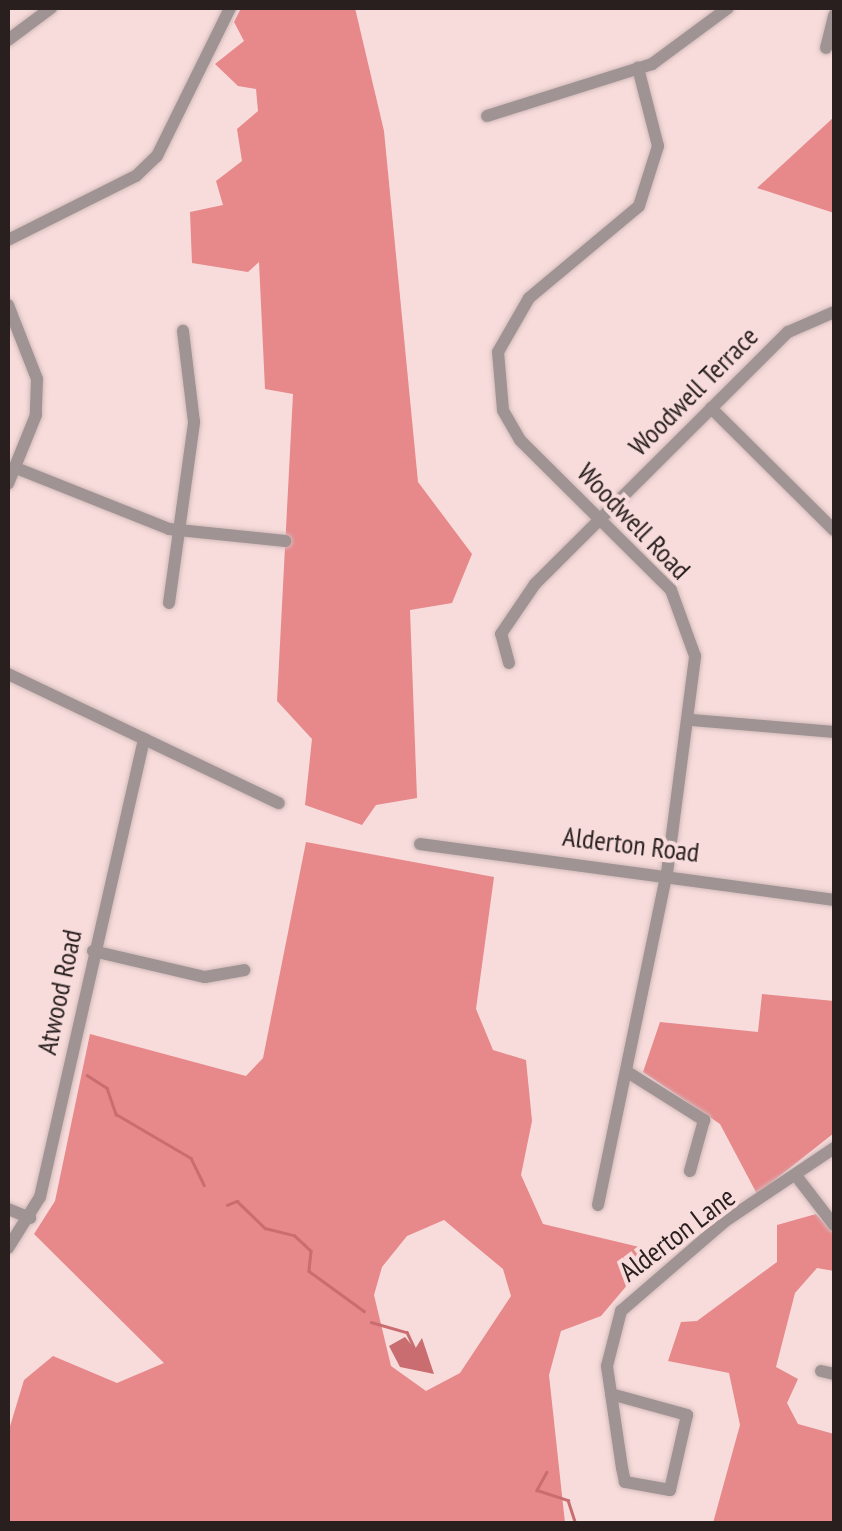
<!DOCTYPE html>
<style>
body{margin:0}
#map{position:relative;width:842px;height:1531px;overflow:hidden;background:#f7dcdb;font-family:"PT Sans Narrow",sans-serif}
div>[style]{position:absolute}
.forest>*{inset:0;background:#e7888a}
.water>*{inset:0;background:#c96d70}
.stream>*{height:2.5px;margin:-1.25px;padding:0 1.25px;transform-origin:1.25px;border-radius:1.25px;background:#c96d70}
.roads{filter:drop-shadow(0 0 2px #d2bab9) drop-shadow(0 0 2px #d2bab9)}
.minor>*{height:12px;margin:-6px;padding:0 6px;transform-origin:6px;border-radius:6px;background:#9f9393}
span{translate:-50% -50%;white-space:nowrap;text-align:center;line-height:1.15;-webkit-text-stroke:8px #f7dcdb;paint-order:stroke}
.street-label{font-size:28px;color:#291f1f}
.frame{position:absolute;inset:0;border:10px solid #291f1f;pointer-events:none}
</style>
<div id="map">
<div class="forest">
<i style="clip-path:polygon(241px 8px,355px 8px,384px 131px,418px 482px,472px 554px,452px 603px,410px 610px,417px 798px,376px 805px,362px 825px,305px 805px,312px 739px,277px 701px,293px 394px,265px 389px,259px 262px,248px 272px,192px 263px,190px 212px,223px 205px,216px 181px,242px 161px,237px 129px,258px 111px,256px 89px,238px 86px,215px 64px,244px 41px,234px 22px)"></i>
<i style="clip-path:polygon(834px 117px,834px 213px,757px 188px)"></i>
<i style="clip-path:polygon(evenodd,306px 842px,494px 877px,476px 1009px,493px 1050px,526px 1060px,532px 1121px,521px 1175px,543px 1224px,656px 1251px,601px 1316px,561px 1331px,549px 1375px,565px 1523px,8px 1523px,8px 1433px,24px 1380px,53px 1356px,117px 1383px,164px 1363px,34px 1234px,55px 1201px,90px 1034px,246px 1076px,263px 1058px,306px 842px,444px 1220px,503px 1269px,511px 1296px,460px 1373px,426px 1391px,391px 1366px,374px 1295px,382px 1267px,407px 1236px,444px 1220px)"></i>
<i style="clip-path:polygon(762px 994px,834px 1001px,834px 1133px,757px 1194px,720px 1124px,643px 1072px,660px 1022px,758px 1032px)"></i>
<i style="clip-path:polygon(816px 1214px,834px 1234px,834px 1271px,817px 1268px,795px 1293px,776px 1367px,798px 1379px,787px 1403px,798px 1424px,834px 1434px,834px 1523px,713px 1523px,740px 1425px,729px 1373px,668px 1361px,681px 1322px,697px 1321px,777px 1262px,777px 1225px)"></i>
</div>
<div class="water">
<i style="clip-path:polygon(405px 1337px,415px 1349px,422px 1338px,434px 1374px,400px 1367px,389px 1346px)"></i>
</div>
<div class="stream">
<i style="left:87px;top:1075px;width:24px;rotate:33deg"></i>
<i style="left:107px;top:1088px;width:28px;rotate:71deg"></i>
<i style="left:116px;top:1114px;width:87px;rotate:30.4deg"></i>
<i style="left:191px;top:1158px;width:30px;rotate:64deg"></i>
<i style="left:227px;top:1205px;width:11px;rotate:-22deg"></i>
<i style="left:237px;top:1201px;width:39px;rotate:44deg"></i>
<i style="left:265px;top:1228px;width:30px;rotate:14deg"></i>
<i style="left:294px;top:1235px;width:23px;rotate:43deg"></i>
<i style="left:311px;top:1251px;width:20px;rotate:96deg"></i>
<i style="left:309px;top:1271px;width:68px;rotate:36deg"></i>
<i style="left:371px;top:1322px;width:37px;rotate:16deg"></i>
<i style="left:407px;top:1332px;width:19px;rotate:65deg"></i>
<i style="left:547px;top:1472px;width:21px;rotate:119deg"></i>
<i style="left:537px;top:1490px;width:33px;rotate:18deg"></i>
<i style="left:568px;top:1500px;width:25px;rotate:72deg"></i>
</div>
<div class="roads">
<div class="minor">
<i style="left:8px;top:40px;width:54px;rotate:-36.7deg"></i>
<i style="left:826px;top:48px;width:34px;rotate:-76deg"></i>
<i style="left:487px;top:116px;width:173px;rotate:-17.5deg"></i>
<i style="left:652px;top:64px;width:94px;rotate:-36.4deg"></i>
<i style="left:8px;top:240px;width:143px;rotate:-26.6deg"></i>
<i style="left:136px;top:176px;width:29px;rotate:-44deg"></i>
<i style="left:157px;top:156px;width:165px;rotate:-63.7deg"></i>
<i style="left:8px;top:305px;width:79px;rotate:68.6deg"></i>
<i style="left:37px;top:379px;width:36px;rotate:92deg"></i>
<i style="left:36px;top:415px;width:74px;rotate:112.1deg"></i>
<i style="left:711px;top:408px;width:173px;rotate:44.8deg"></i>
<i style="left:16px;top:468px;width:165px;rotate:21.7deg"></i>
<i style="left:169px;top:529px;width:117px;rotate:5.9deg"></i>
<i style="left:169px;top:603px;width:183px;rotate:-82.1deg"></i>
<i style="left:194px;top:422px;width:92px;rotate:-96.9deg"></i>
<i style="left:509px;top:663px;width:30px;rotate:-105deg"></i>
<i style="left:501px;top:634px;width:60px;rotate:-55.8deg"></i>
<i style="left:535px;top:584px;width:357px;rotate:-44.9deg"></i>
<i style="left:788px;top:332px;width:50px;rotate:-23.5deg"></i>
<i style="left:8px;top:674px;width:300px;rotate:25.5deg"></i>
<i style="left:692px;top:720px;width:143px;rotate:4.8deg"></i>
<i style="left:420px;top:844px;width:418px;rotate:7.7deg"></i>
<i style="left:93px;top:951px;width:115px;rotate:13.1deg"></i>
<i style="left:205px;top:977px;width:40px;rotate:-10deg"></i>
<i style="left:629px;top:1073px;width:89px;rotate:32.1deg"></i>
<i style="left:704px;top:1120px;width:53px;rotate:105.4deg"></i>
<i style="left:797px;top:1177px;width:61px;rotate:52.4deg"></i>
<i style="left:598px;top:1205px;width:339px;rotate:-78.3deg"></i>
<i style="left:667px;top:873px;width:219px;rotate:-82.6deg"></i>
<i style="left:695px;top:656px;width:70px;rotate:-110deg"></i>
<i style="left:671px;top:590px;width:213px;rotate:-135.2deg"></i>
<i style="left:520px;top:440px;width:34px;rotate:-120deg"></i>
<i style="left:503px;top:410px;width:58px;rotate:-94.9deg"></i>
<i style="left:498px;top:352px;width:62px;rotate:-60.1deg"></i>
<i style="left:529px;top:298px;width:143px;rotate:-39.9deg"></i>
<i style="left:639px;top:206px;width:63px;rotate:-72.4deg"></i>
<i style="left:658px;top:146px;width:81px;rotate:-104.4deg"></i>
<i style="left:8px;top:1209px;width:24px;rotate:22deg"></i>
<i style="left:8px;top:1248px;width:60px;rotate:-57.9deg"></i>
<i style="left:40px;top:1197px;width:470px;rotate:-77.2deg"></i>
<i style="left:821px;top:1371px;width:13px;rotate:13deg"></i>
<i style="left:611px;top:1394px;width:79px;rotate:15.4deg"></i>
<i style="left:687px;top:1415px;width:77px;rotate:102.8deg"></i>
<i style="left:670px;top:1490px;width:46px;rotate:-169.9deg"></i>
<i style="left:625px;top:1482px;width:14px;rotate:-102deg"></i>
<i style="left:622px;top:1468px;width:103px;rotate:-98.4deg"></i>
<i style="left:607px;top:1366px;width:57px;rotate:-75.7deg"></i>
<i style="left:621px;top:1311px;width:136px;rotate:-40.8deg"></i>
<i style="left:724px;top:1222px;width:133px;rotate:-33.9deg"></i>
</div>
</div>
<div class="street-label">
<span style="left:693px;top:391px;rotate:-45deg">Woodwell Terrace</span>
<span style="left:634px;top:521px;rotate:46deg">Woodwell Road</span>
<span style="left:631px;top:844px;rotate:7deg">Alderton Road</span>
<span style="left:59px;top:992px;rotate:-78deg">Atwood Road</span>
<span style="left:677px;top:1234px;rotate:-37deg">Alderton Lane</span>
</div>
<div class="frame"></div>
</div>
